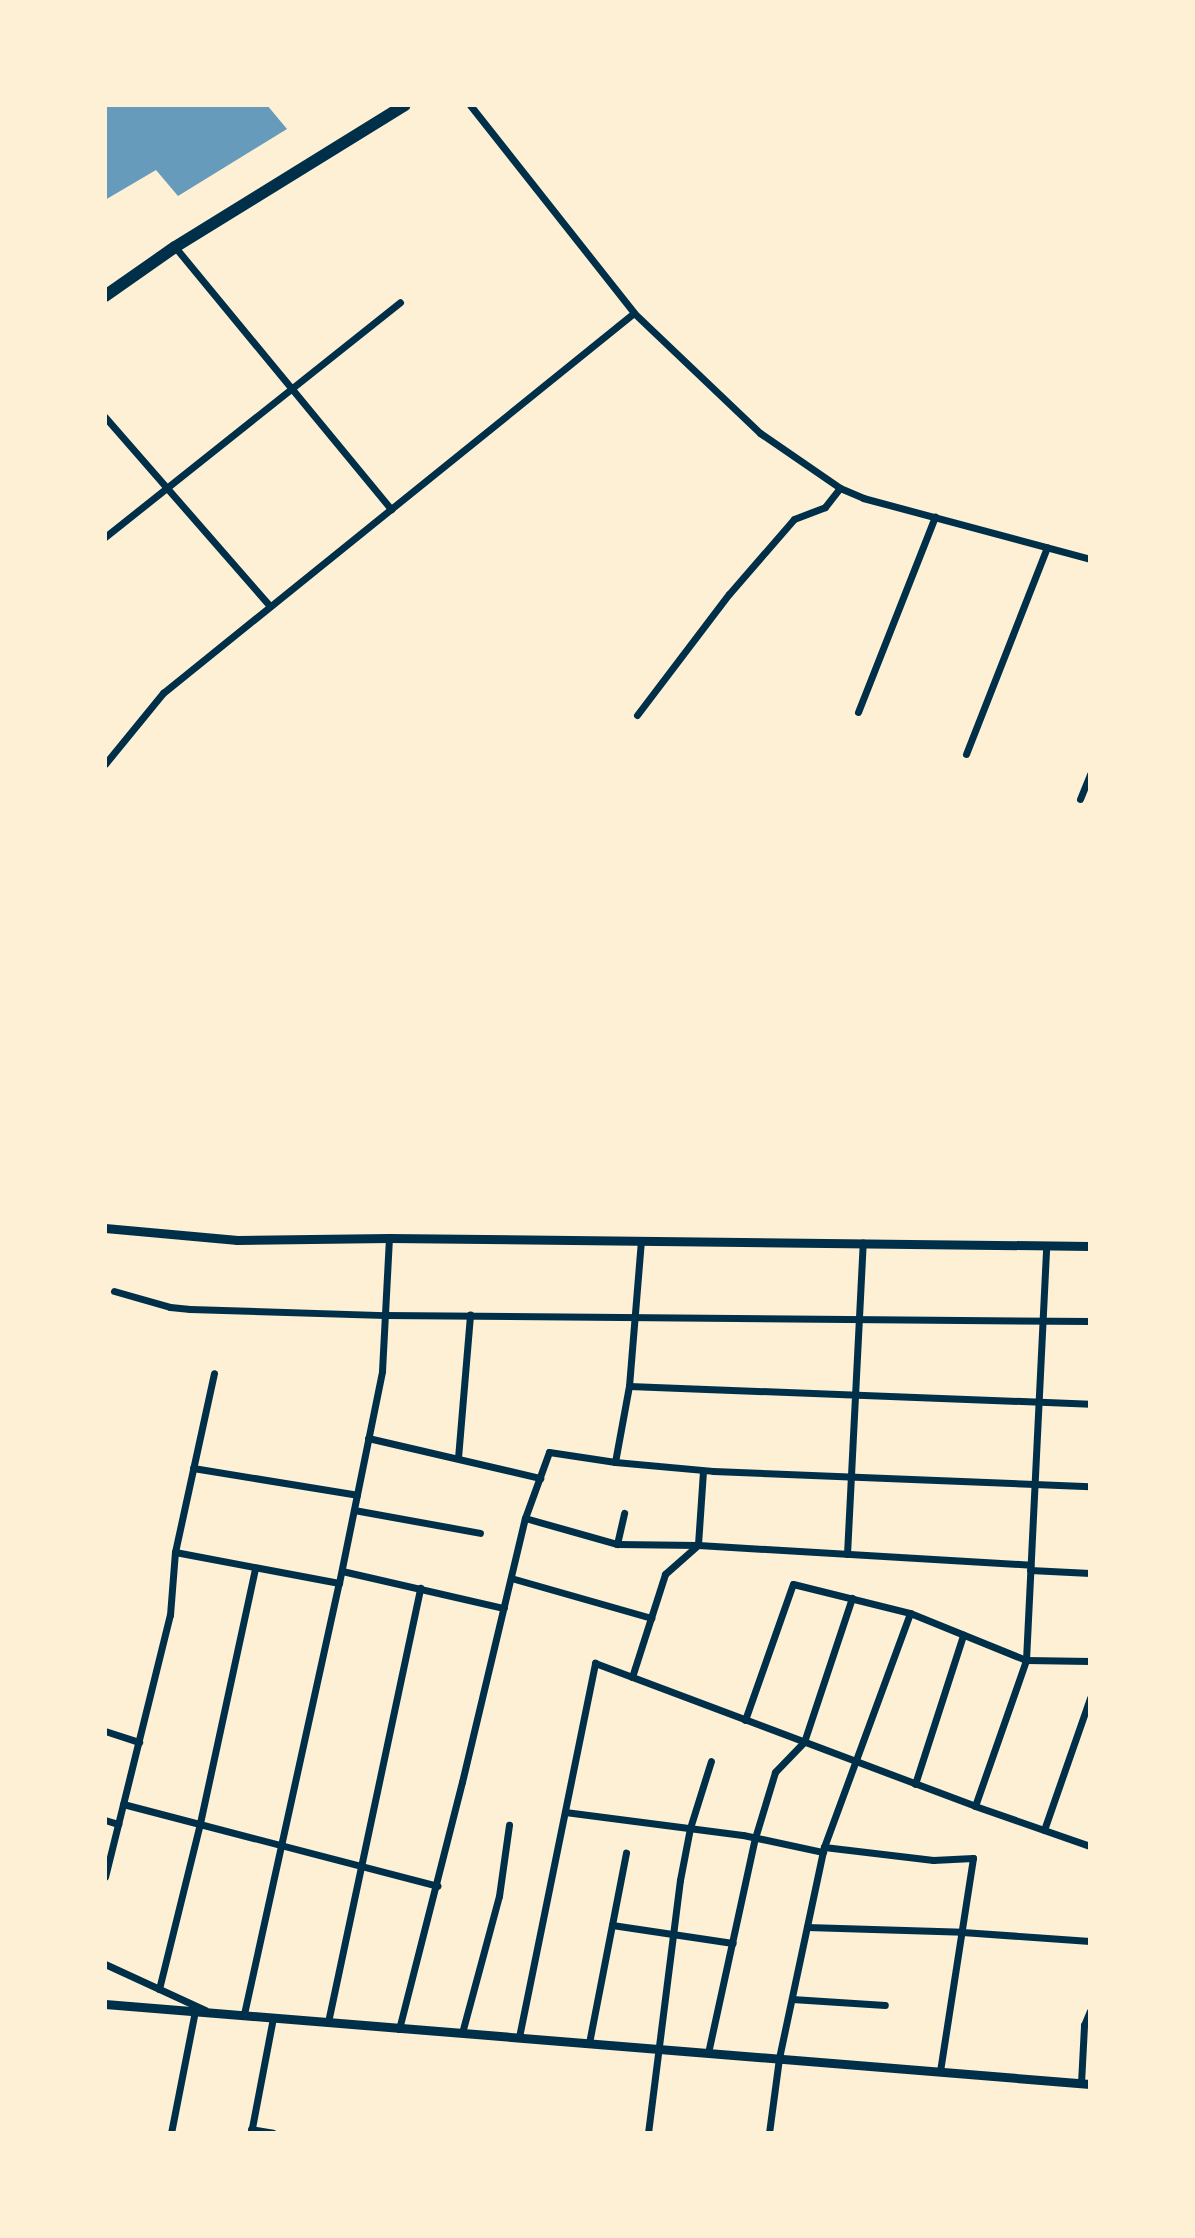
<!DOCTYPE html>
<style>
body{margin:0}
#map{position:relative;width:1195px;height:2238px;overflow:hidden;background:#fdf0d5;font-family:Roboto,sans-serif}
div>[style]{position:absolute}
.water>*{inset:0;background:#669bbc}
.minor>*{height:7px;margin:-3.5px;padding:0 3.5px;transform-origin:3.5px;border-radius:3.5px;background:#003049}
.tertiary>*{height:9px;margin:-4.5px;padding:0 4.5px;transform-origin:4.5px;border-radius:4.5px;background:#003049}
.primary>*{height:12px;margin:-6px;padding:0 6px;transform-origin:6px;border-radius:6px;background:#003049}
span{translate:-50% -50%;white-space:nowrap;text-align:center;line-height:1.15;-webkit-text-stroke:7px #fdf0d5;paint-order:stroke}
.frame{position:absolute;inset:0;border:107px solid #fdf0d5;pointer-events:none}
</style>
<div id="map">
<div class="water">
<i style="clip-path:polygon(105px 105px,267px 105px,287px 129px,178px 196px,156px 170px,105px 200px)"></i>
</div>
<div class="minor">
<i style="left:470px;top:105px;width:265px;rotate:51.7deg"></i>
<i style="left:634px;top:313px;width:174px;rotate:43.6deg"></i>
<i style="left:760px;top:433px;width:97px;rotate:34.5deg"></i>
<i style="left:840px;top:488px;width:25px;rotate:23deg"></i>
<i style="left:863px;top:498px;width:235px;rotate:15deg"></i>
<i style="left:175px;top:247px;width:340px;rotate:50.5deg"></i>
<i style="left:105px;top:417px;width:251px;rotate:48.9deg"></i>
<i style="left:105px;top:537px;width:377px;rotate:-38.5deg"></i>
<i style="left:858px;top:712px;width:210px;rotate:-68.5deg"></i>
<i style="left:637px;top:715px;width:152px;rotate:-52.8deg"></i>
<i style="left:729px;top:594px;width:99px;rotate:-49.1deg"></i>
<i style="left:794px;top:519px;width:33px;rotate:-21deg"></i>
<i style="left:825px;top:507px;width:24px;rotate:-52deg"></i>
<i style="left:966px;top:754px;width:222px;rotate:-68.6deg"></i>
<i style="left:105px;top:764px;width:92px;rotate:-50.8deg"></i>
<i style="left:163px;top:693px;width:605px;rotate:-38.9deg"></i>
<i style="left:1080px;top:799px;width:27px;rotate:-68deg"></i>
<i style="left:114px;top:1291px;width:58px;rotate:15.9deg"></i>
<i style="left:170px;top:1307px;width:20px;rotate:6deg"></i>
<i style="left:190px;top:1309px;width:195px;rotate:1.8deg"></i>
<i style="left:385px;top:1315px;width:705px;rotate:0.49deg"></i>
<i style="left:629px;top:1386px;width:461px;rotate:2.2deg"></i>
<i style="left:368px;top:1438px;width:177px;rotate:13.1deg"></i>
<i style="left:458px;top:1458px;width:144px;rotate:-85.2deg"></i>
<i style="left:615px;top:1462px;width:77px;rotate:-79.6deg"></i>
<i style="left:629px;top:1386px;width:145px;rotate:-85.3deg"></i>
<i style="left:193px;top:1468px;width:166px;rotate:9.3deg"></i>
<i style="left:703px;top:1471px;width:74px;rotate:93.9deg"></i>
<i style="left:698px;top:1545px;width:333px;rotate:3.4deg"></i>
<i style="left:354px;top:1510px;width:128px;rotate:10.3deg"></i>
<i style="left:525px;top:1518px;width:96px;rotate:15.8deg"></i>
<i style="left:617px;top:1544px;width:32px;rotate:-77deg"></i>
<i style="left:617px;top:1544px;width:81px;rotate:0.7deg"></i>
<i style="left:175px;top:1552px;width:167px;rotate:10.7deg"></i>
<i style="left:847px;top:1554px;width:312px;rotate:-87.1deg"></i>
<i style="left:1030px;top:1570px;width:60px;rotate:2.9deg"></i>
<i style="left:342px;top:1571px;width:166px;rotate:12.9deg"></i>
<i style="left:511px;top:1578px;width:146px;rotate:15.9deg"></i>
<i style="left:632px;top:1677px;width:108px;rotate:-72.2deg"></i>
<i style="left:665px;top:1574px;width:44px;rotate:-41.3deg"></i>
<i style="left:745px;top:1720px;width:144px;rotate:-70.6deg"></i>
<i style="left:793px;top:1584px;width:121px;rotate:13.9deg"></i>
<i style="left:910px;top:1613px;width:125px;rotate:22.1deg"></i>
<i style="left:1026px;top:1660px;width:64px;rotate:0.9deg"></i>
<i style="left:105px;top:1731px;width:36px;rotate:18deg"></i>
<i style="left:915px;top:1784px;width:157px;rotate:-72.1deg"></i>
<i style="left:123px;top:1804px;width:325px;rotate:14.6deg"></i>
<i style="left:975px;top:1806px;width:155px;rotate:-70.7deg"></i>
<i style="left:1026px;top:1660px;width:415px;rotate:-87.2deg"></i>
<i style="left:565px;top:1812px;width:179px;rotate:7.4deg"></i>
<i style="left:743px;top:1835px;width:82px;rotate:12deg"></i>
<i style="left:105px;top:1820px;width:14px;rotate:17deg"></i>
<i style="left:1044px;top:1830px;width:140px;rotate:-70.8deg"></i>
<i style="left:824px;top:1847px;width:110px;rotate:6.8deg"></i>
<i style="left:933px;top:1860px;width:40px;rotate:-2.9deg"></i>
<i style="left:973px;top:1858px;width:216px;rotate:98.8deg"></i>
<i style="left:105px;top:1877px;width:270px;rotate:-76.1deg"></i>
<i style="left:170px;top:1615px;width:63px;rotate:-85.5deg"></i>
<i style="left:175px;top:1552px;width:183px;rotate:-77.7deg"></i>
<i style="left:612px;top:1925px;width:122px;rotate:8.5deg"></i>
<i style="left:807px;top:1927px;width:155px;rotate:1.8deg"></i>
<i style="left:962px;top:1932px;width:128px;rotate:4deg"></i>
<i style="left:105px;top:1964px;width:110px;rotate:24.7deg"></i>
<i style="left:159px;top:1989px;width:171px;rotate:-76.1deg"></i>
<i style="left:200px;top:1823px;width:260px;rotate:-77.8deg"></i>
<i style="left:792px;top:1999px;width:93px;rotate:3.7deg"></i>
<i style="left:244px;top:2014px;width:441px;rotate:-77.6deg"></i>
<i style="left:339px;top:1583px;width:216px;rotate:-78.5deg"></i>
<i style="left:382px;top:1371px;width:133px;rotate:-87deg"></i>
<i style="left:328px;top:2022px;width:444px;rotate:-78deg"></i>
<i style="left:399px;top:2029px;width:255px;rotate:-75.7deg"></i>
<i style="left:462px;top:1782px;width:271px;rotate:-76.6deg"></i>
<i style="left:525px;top:1518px;width:70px;rotate:-70deg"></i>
<i style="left:549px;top:1452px;width:67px;rotate:8.6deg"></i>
<i style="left:615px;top:1462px;width:98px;rotate:5.2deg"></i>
<i style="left:713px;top:1471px;width:377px;rotate:2.3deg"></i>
<i style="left:462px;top:2033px;width:142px;rotate:-74.9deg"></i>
<i style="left:499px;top:1896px;width:72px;rotate:-82deg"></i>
<i style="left:519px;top:2037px;width:382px;rotate:-78.5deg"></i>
<i style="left:595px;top:1663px;width:406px;rotate:20.6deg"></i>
<i style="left:975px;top:1806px;width:122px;rotate:19.2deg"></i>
<i style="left:589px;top:2043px;width:194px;rotate:-79deg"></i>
<i style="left:708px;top:2053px;width:220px;rotate:-77.7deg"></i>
<i style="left:755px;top:1838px;width:69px;rotate:-73.1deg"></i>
<i style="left:775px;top:1772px;width:42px;rotate:-46deg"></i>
<i style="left:804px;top:1742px;width:152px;rotate:-71.6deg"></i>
<i style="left:1081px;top:2083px;width:58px;rotate:-87deg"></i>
<i style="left:1084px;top:2025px;width:15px;rotate:-67deg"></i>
<i style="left:251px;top:2129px;width:22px;rotate:10deg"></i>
<i style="left:171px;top:2133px;width:124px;rotate:-78.9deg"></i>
<i style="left:251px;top:2133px;width:117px;rotate:-79.2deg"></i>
<i style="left:648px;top:2133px;width:255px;rotate:-82.8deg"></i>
<i style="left:680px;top:1880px;width:53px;rotate:-79.1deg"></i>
<i style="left:690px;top:1828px;width:70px;rotate:-72.6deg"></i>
<i style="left:769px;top:2133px;width:76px;rotate:-82.4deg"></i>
<i style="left:779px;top:2058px;width:216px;rotate:-78deg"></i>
<i style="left:824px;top:1847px;width:249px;rotate:-69.8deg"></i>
</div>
<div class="tertiary">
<i style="left:105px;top:1228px;width:133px;rotate:5.2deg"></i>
<i style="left:237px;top:1240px;width:152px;rotate:-0.8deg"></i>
<i style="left:389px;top:1238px;width:701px;rotate:0.65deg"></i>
<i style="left:105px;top:2004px;width:988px;rotate:4.64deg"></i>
</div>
<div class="primary">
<i style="left:105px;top:296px;width:85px;rotate:-35deg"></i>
<i style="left:175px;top:247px;width:270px;rotate:-31.7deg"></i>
</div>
<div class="frame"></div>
</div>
